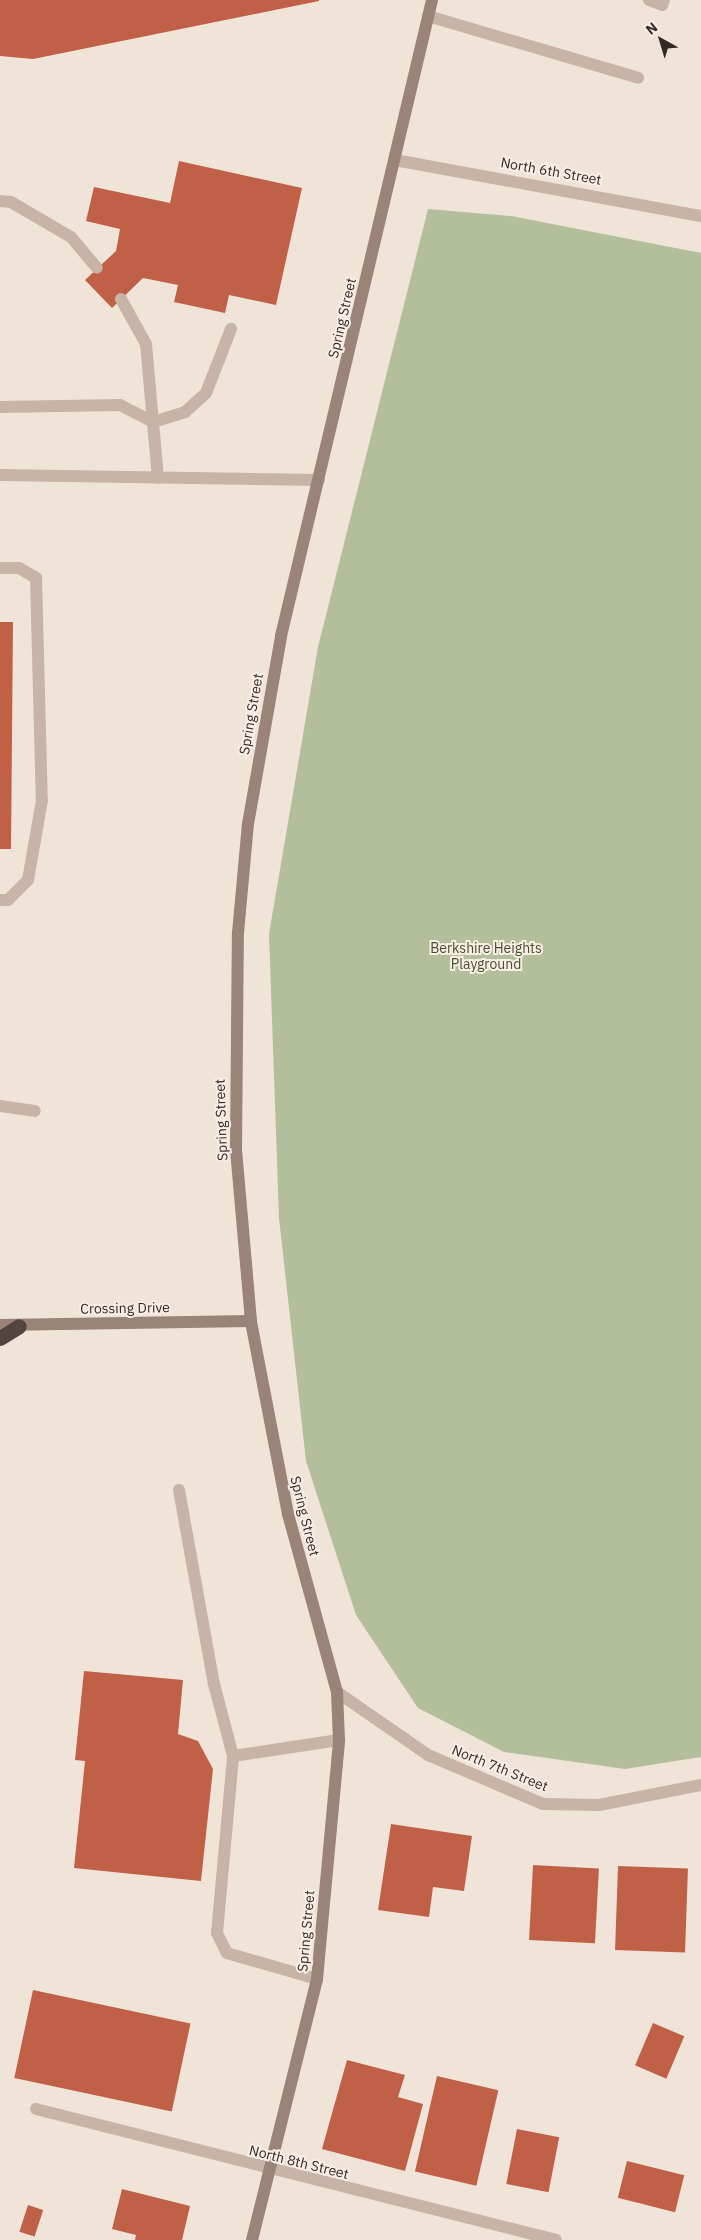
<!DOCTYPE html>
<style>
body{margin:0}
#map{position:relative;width:701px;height:2240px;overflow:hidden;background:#f0e4d9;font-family:"IBM Plex Sans",sans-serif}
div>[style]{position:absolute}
.green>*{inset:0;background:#b3be9a}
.building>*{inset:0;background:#c06047;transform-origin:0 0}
.lane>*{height:12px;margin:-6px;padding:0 6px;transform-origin:6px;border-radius:6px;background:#c7b4a6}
.street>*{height:12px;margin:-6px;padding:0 6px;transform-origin:6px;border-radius:6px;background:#c7b4a6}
.secondary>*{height:12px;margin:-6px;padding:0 6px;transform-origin:6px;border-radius:6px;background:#9a8377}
.highway>*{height:15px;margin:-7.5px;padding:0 7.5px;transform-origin:7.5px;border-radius:7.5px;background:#54443e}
span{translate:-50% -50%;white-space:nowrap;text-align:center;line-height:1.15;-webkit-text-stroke:4px #f8eee5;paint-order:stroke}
.street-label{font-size:14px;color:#332a26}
.park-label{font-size:14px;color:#44502b}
.north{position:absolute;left:636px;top:15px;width:50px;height:50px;-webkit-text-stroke:4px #f8eee5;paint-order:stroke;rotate:321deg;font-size:14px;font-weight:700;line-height:20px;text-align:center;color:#332a26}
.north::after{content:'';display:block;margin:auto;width:18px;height:22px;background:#332a26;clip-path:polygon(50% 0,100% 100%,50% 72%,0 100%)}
</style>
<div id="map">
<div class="green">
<i style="clip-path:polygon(428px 209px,511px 216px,701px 253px,701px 1757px,625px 1769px,504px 1752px,418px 1708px,356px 1615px,306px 1461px,279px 1218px,269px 934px,318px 647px)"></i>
</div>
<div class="building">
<i style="clip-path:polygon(0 0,319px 0,319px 1px,33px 59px,0 56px)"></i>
<i style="clip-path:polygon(179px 161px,302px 188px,276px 305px,229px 295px,225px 313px,174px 302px,178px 285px,143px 278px,112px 308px,85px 280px,116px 251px,120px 229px,86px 221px,94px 187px,170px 203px)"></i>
<i style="clip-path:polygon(0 622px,13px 622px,11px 849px,0 849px)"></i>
<i style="clip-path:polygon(84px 1671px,183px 1680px,178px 1734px,198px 1741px,213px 1769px,201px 1881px,74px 1868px,85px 1761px,75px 1760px)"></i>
<i style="clip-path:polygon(391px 1824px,472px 1836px,464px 1891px,433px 1887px,429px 1917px,378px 1910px)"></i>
<i style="left:533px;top:1865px;width:66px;height:75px;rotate:3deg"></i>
<i style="left:618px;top:1866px;width:70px;height:84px;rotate:2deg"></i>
<i style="left:33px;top:1990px;width:161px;height:90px;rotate:12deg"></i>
<i style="left:653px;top:2023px;width:34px;height:46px;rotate:23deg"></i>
<i style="clip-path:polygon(347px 2060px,405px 2075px,398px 2097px,423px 2104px,405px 2171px,322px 2149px)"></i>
<i style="left:437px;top:2076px;width:63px;height:98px;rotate:13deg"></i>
<i style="left:517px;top:2129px;width:43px;height:56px;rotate:11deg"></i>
<i style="left:627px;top:2161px;width:59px;height:38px;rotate:14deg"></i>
<i style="clip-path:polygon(122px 2189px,190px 2206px,182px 2240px,135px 2240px,136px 2235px,112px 2229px)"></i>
<i style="left:28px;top:2205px;width:16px;height:28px;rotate:18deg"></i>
</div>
<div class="lane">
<i style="left:649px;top:0;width:14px;rotate:21deg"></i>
<i style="left:662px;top:5px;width:5px;rotate:-68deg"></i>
<i style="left:428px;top:16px;width:219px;rotate:16.4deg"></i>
<i style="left:0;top:201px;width:11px;rotate:5deg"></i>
<i style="left:11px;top:202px;width:69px;rotate:30.3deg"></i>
<i style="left:71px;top:237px;width:40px;rotate:50deg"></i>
<i style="left:121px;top:299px;width:51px;rotate:60.9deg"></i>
<i style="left:146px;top:344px;width:78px;rotate:84.9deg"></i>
<i style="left:153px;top:422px;width:34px;rotate:-17deg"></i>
<i style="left:185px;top:412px;width:28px;rotate:-42deg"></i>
<i style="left:206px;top:393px;width:69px;rotate:-68.7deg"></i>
<i style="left:0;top:407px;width:120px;rotate:-1deg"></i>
<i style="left:120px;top:405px;width:37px;rotate:27deg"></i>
<i style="left:153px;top:422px;width:56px;rotate:84.9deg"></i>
<i style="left:0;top:475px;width:319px;rotate:0.9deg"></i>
<i style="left:0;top:568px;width:19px"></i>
<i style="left:19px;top:568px;width:20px;rotate:30deg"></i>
<i style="left:36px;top:578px;width:222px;rotate:88.5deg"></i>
<i style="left:42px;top:800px;width:81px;rotate:99.9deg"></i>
<i style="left:28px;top:880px;width:28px;rotate:135deg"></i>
<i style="left:8px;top:900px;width:8px;rotate:180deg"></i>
<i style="left:0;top:1106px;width:35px;rotate:8deg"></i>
<i style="left:179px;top:1490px;width:197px;rotate:79.8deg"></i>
<i style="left:214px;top:1684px;width:74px;rotate:75.2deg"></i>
<i style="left:317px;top:1979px;width:94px;rotate:-163.9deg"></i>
<i style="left:227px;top:1953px;width:22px;rotate:-117deg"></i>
<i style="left:217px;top:1933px;width:178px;rotate:-84.8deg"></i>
<i style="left:233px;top:1756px;width:107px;rotate:-8.6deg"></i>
</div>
<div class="street">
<i style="left:395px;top:160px;width:311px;rotate:10.4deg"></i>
<i style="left:337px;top:1692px;width:111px;rotate:34.7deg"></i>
<i style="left:428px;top:1755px;width:125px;rotate:23.1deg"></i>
<i style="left:543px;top:1804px;width:56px;rotate:1deg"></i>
<i style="left:599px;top:1805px;width:104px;rotate:-11.1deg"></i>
<i style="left:36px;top:2109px;width:536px;rotate:14.14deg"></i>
</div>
<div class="secondary">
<i style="left:0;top:1325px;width:251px;rotate:-0.9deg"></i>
<i style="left:252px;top:2240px;width:269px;rotate:-76deg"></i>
<i style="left:317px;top:1979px;width:240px;rotate:-84.7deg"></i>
<i style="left:339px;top:1740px;width:48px;rotate:-92.4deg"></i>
<i style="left:337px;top:1692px;width:185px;rotate:-105.4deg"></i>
<i style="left:288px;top:1514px;width:197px;rotate:-100.9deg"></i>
<i style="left:251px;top:1321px;width:173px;rotate:-95deg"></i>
<i style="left:236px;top:1149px;width:216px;rotate:-89.5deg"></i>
<i style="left:238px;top:933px;width:109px;rotate:-84.8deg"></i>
<i style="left:248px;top:824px;width:191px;rotate:-80deg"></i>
<i style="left:281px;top:636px;width:654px;rotate:-76.64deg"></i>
</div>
<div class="highway">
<i style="left:0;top:1338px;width:22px;rotate:-32deg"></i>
</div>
<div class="street-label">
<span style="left:551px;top:171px;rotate:10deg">North 6th Street</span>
<span style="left:342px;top:318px;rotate:-77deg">Spring Street</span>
<span style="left:251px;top:714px;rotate:-80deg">Spring Street</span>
<span style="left:221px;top:1120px;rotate:-92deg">Spring Street</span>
<span style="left:125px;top:1308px;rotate:-1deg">Crossing Drive</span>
<span style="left:305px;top:1516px;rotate:76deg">Spring Street</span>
<span style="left:500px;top:1768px;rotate:22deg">North 7th Street</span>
<span style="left:306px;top:1931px;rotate:-85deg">Spring Street</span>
<span style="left:299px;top:2162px;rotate:14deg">North 8th Street</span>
</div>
<div class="park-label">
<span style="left:486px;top:956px">Berkshire Heights<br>Playground</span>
</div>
<div class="north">N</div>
</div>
